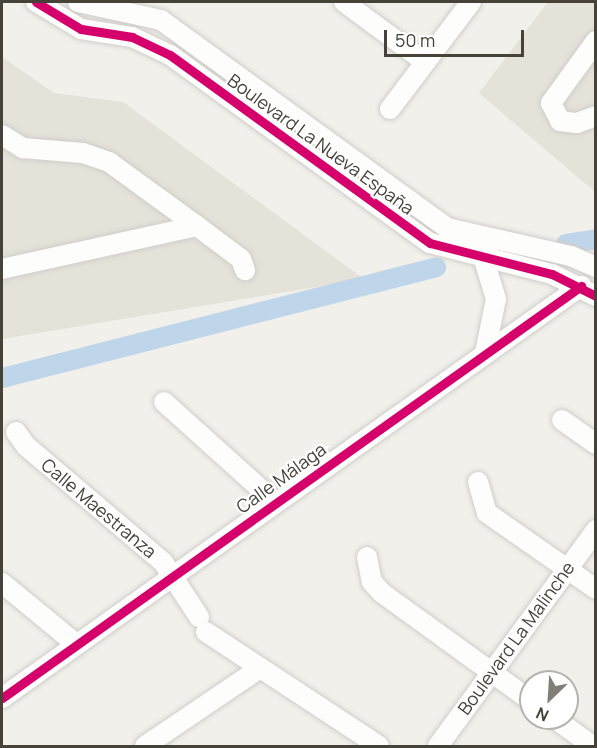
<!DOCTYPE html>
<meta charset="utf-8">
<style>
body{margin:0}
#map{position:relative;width:597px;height:748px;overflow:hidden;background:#f1f0eb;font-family:Manrope,sans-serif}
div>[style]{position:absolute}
.residential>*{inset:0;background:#e4e2d9}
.canal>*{height:20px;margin:-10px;padding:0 10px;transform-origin:10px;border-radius:10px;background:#bfd6ea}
.roads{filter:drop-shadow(0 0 2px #cfcdc9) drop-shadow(0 0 2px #cfcdc9)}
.minor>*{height:20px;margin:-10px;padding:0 10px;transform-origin:10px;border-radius:10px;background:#fdfdfc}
.cycleway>*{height:9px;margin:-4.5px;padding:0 4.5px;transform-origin:4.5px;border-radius:4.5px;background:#d6006c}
span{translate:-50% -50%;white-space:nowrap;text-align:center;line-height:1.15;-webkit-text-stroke:4.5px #fff;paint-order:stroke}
.street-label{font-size:18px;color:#464238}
.frame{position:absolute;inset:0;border:3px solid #464238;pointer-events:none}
.north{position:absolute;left:519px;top:670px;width:60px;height:60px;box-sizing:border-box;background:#fff;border:2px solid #b5b3af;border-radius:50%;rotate:205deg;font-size:16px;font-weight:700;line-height:24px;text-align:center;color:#464238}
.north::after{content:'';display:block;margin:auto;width:21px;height:27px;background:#827f77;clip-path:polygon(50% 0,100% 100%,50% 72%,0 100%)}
.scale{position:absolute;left:384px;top:30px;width:140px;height:27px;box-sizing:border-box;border:3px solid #464238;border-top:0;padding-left:8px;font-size:18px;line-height:21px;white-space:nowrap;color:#464238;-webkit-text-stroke:4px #fff;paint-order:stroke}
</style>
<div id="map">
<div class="residential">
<i style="clip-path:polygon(548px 2px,595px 2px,595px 192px,479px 93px)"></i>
<i style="clip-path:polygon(2px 57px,54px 93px,123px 102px,364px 279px,2px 339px)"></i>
</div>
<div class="canal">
<i style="left:566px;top:244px;width:30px;rotate:-9deg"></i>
<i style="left:2px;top:378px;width:448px;rotate:-14.3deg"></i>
</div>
<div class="roads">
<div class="minor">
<i style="left:36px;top:2px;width:52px;rotate:31deg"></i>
<i style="left:81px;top:29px;width:52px;rotate:8.9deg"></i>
<i style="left:132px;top:37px;width:42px;rotate:25.3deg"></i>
<i style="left:170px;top:55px;width:321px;rotate:35.9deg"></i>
<i style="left:430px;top:243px;width:126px;rotate:14.3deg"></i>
<i style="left:552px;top:274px;width:49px;rotate:26.6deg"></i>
<i style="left:78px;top:2px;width:85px;rotate:12.2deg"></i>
<i style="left:161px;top:20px;width:354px;rotate:36deg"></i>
<i style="left:447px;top:228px;width:127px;rotate:12.7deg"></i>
<i style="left:571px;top:256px;width:27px;rotate:24deg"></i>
<i style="left:344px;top:2px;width:101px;rotate:36.5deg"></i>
<i style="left:596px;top:41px;width:77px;rotate:126deg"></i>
<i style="left:551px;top:103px;width:20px;rotate:63deg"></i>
<i style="left:560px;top:121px;width:17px;rotate:7deg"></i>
<i style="left:577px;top:123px;width:20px;rotate:-20deg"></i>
<i style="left:390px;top:109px;width:134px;rotate:-52.9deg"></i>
<i style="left:2px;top:135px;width:25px;rotate:32deg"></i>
<i style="left:23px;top:148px;width:60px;rotate:4.8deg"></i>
<i style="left:83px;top:153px;width:28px;rotate:19deg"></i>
<i style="left:109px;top:162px;width:109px;rotate:36deg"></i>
<i style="left:197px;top:226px;width:200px;rotate:167.6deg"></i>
<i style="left:197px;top:226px;width:55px;rotate:36.9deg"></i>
<i style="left:241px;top:259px;width:12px;rotate:70deg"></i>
<i style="left:485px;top:353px;width:55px;rotate:-78.5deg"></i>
<i style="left:496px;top:299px;width:41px;rotate:-107.1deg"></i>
<i style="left:484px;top:260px;width:8px;rotate:-60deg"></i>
<i style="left:164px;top:402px;width:149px;rotate:42deg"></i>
<i style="left:562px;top:420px;width:42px;rotate:35.2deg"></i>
<i style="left:16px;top:432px;width:17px;rotate:54deg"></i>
<i style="left:26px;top:446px;width:180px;rotate:40.3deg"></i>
<i style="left:163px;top:562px;width:66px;rotate:56.8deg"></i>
<i style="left:478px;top:482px;width:32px;rotate:74deg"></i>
<i style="left:487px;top:513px;width:133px;rotate:34.9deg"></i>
<i style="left:367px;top:557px;width:25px;rotate:79deg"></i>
<i style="left:372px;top:582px;width:15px;rotate:48deg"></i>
<i style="left:382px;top:593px;width:184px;rotate:35.9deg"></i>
<i style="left:2px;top:583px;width:96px;rotate:39.5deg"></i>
<i style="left:206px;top:632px;width:207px;rotate:33.4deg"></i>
<i style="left:2px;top:698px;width:711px;rotate:-35.43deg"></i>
<i style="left:554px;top:718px;width:48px;rotate:35.7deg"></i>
<i style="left:145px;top:746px;width:139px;rotate:-34.1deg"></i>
<i style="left:438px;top:746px;width:268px;rotate:-53.8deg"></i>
</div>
</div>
<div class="cycleway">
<i style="left:36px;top:2px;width:52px;rotate:31deg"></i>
<i style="left:81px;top:29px;width:52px;rotate:8.9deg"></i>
<i style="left:132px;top:37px;width:42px;rotate:25.3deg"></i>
<i style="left:170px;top:55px;width:321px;rotate:35.9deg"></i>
<i style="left:430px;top:243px;width:126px;rotate:14.3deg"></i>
<i style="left:552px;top:274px;width:49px;rotate:26.6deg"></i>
<i style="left:2px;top:698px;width:711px;rotate:-35.43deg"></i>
</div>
<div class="street-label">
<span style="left:321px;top:144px;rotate:36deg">Boulevard La Nueva España</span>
<span style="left:281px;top:478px;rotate:-36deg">Calle Málaga</span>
<span style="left:99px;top:508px;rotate:40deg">Calle Maestranza</span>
<span style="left:516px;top:638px;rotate:-54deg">Boulevard La Malinche</span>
</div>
<div class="frame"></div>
<div class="north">N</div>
<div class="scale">50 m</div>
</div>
